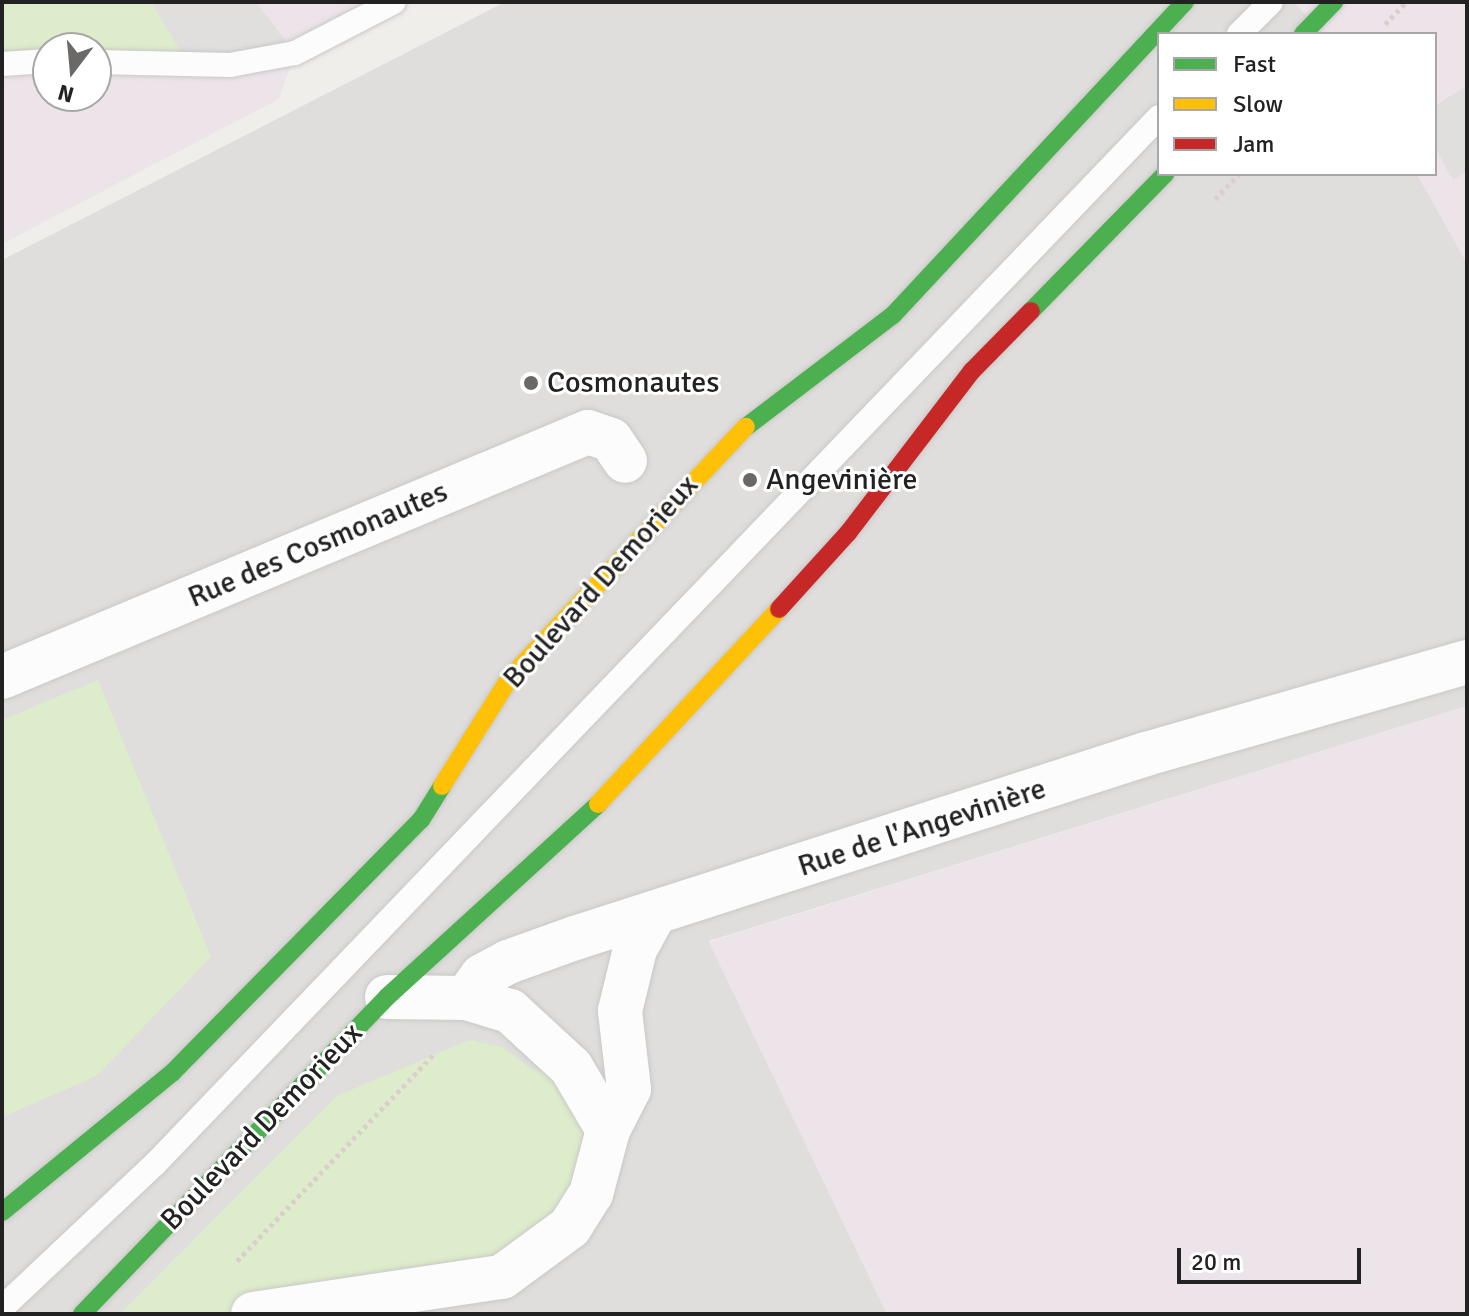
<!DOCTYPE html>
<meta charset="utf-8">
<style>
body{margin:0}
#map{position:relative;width:1469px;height:1316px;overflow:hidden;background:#f0eeeb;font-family:Signika,sans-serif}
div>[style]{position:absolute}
.residential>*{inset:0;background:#dfdedc}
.industrial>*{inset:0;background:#ede4e9}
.grass>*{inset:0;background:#ddeccb}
.parking>*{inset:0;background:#e0dfde}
.path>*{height:5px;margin-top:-2.5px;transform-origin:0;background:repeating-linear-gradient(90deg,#dccecd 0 4px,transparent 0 8px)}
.roads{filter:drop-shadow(0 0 2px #c9c8c7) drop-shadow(0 0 2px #c9c8c7)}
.lane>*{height:24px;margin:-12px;padding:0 12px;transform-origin:12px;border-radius:12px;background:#fdfcfc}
.street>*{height:44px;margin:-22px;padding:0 22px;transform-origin:22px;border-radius:22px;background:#fdfcfc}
.fast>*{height:18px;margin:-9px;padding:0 9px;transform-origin:9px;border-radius:9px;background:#4caf50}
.slow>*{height:18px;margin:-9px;padding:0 9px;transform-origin:9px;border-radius:9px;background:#ffc107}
.jam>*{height:18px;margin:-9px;padding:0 9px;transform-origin:9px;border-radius:9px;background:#c62828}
.dots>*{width:22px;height:22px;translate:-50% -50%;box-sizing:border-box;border:4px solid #fff;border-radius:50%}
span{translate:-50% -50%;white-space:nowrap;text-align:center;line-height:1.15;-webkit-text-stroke:6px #fff;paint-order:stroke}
.poi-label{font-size:30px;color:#222}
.left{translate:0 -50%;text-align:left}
.street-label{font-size:30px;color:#222}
.frame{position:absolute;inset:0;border:4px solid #222;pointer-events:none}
.legend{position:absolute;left:1157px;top:32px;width:280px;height:144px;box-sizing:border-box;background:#fff;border:2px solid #a7a7a7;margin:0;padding:10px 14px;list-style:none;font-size:24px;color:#222}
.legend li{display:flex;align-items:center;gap:16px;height:40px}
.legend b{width:40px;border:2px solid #a7a7a7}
.north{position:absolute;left:32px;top:32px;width:80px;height:80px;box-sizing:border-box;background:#fff;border:2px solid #a7a7a7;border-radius:50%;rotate:196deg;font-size:22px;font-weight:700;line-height:32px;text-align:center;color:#222}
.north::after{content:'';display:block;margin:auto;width:28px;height:36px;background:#6a6968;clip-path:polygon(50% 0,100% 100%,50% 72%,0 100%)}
.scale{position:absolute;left:1177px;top:1248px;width:184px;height:36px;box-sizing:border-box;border:4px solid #222;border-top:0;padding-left:10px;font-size:24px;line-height:28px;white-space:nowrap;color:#222;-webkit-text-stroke:6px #fff;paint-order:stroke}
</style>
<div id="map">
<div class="residential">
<i style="clip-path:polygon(505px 2px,1294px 2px,1324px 34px,1159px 34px,1159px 174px,1417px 174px,1467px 263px,1467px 706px,709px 941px,887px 1314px,2px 1314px,2px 260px)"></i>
</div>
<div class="industrial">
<i style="clip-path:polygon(evenodd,2px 2px,394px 2px,295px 53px,279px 99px,2px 244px,2px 2px,48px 48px,96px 48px,96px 96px,48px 96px,48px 48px)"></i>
<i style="clip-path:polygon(1294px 2px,1467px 2px,1467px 263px,1417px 174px,1435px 174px,1435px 34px,1324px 34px)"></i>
<i style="clip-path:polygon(1467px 706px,1467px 1314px,887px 1314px,709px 942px)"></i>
</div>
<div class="grass">
<i style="clip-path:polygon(2px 2px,151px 2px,188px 64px,96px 62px,96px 48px,48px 48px,48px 61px,2px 64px)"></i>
<i style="clip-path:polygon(98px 680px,211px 957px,96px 1076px,2px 1117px,2px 720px)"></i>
<i style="clip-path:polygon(469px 1040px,502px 1047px,533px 1070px,571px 1067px,608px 1130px,546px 1249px,253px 1314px,120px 1314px,337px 1096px)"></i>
</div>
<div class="parking">
<i style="clip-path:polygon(151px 2px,256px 2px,295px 53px,188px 64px)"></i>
<i style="clip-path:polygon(1467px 85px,1467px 172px,1453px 180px,1435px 148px,1435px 106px)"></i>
</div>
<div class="path">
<i style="left:1385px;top:24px;width:30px;rotate:-46deg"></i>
<i style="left:1215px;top:199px;width:35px;rotate:-46deg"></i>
<i style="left:237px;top:1261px;width:286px;rotate:-46.4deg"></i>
</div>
<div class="roads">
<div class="lane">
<i style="left:1239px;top:34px;width:45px;rotate:-45deg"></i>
<i style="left:96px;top:62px;width:134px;rotate:1.3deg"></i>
<i style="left:230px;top:65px;width:66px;rotate:-10.5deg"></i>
<i style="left:295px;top:53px;width:111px;rotate:-27.3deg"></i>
<i style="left:2px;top:64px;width:46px;rotate:-3.7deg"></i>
<i style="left:2px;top:1308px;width:209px;rotate:-43.3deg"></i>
<i style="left:154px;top:1165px;width:1452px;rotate:-46.2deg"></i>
</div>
<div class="street">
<i style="left:2px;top:677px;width:635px;rotate:-22.69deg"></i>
<i style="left:588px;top:432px;width:24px;rotate:19deg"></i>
<i style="left:611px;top:440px;width:25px;rotate:56deg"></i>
<i style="left:387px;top:997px;width:79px;rotate:0.7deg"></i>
<i style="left:466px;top:998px;width:46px;rotate:16.5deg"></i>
<i style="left:510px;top:1011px;width:83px;rotate:42.6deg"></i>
<i style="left:571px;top:1067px;width:73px;rotate:59.6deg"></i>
<i style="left:466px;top:998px;width:27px;rotate:-54deg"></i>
<i style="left:482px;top:976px;width:30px;rotate:-28deg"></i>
<i style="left:508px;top:962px;width:71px;rotate:-19.7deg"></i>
<i style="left:575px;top:938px;width:600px;rotate:-17.86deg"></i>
<i style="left:1146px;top:754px;width:334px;rotate:-16deg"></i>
<i style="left:253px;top:1314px;width:252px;rotate:-8.5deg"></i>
<i style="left:502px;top:1277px;width:84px;rotate:-36.3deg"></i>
<i style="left:570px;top:1227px;width:39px;rotate:-58deg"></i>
<i style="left:591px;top:1194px;width:66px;rotate:-75.1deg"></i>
<i style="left:608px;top:1130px;width:46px;rotate:-62.9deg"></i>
<i style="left:629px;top:1089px;width:79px;rotate:-96.6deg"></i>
<i style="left:620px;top:1011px;width:64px;rotate:-76.4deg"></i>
<i style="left:635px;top:949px;width:37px;rotate:-61deg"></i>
</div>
<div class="fast">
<i style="left:1303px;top:34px;width:45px;rotate:-45.9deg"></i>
<i style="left:1031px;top:311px;width:192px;rotate:-45.6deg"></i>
<i style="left:746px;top:427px;width:185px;rotate:-37.3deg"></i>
<i style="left:893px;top:315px;width:428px;rotate:-47deg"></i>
<i style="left:2px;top:1212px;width:220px;rotate:-39.3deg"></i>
<i style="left:172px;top:1073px;width:355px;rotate:-45.5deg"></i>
<i style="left:421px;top:820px;width:40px;rotate:-58deg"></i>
<i style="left:82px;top:1314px;width:440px;rotate:-46.1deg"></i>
<i style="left:387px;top:997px;width:286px;rotate:-42.4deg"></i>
</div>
<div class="slow">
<i style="left:442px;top:786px;width:126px;rotate:-57.9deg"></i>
<i style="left:509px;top:679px;width:346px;rotate:-46.8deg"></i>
<i style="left:598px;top:804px;width:266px;rotate:-47.1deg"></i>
</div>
<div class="jam">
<i style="left:779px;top:609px;width:103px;rotate:-47.8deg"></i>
<i style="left:848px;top:533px;width:204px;rotate:-52.6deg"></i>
<i style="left:972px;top:371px;width:84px;rotate:-45.5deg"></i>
</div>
</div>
<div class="dots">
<i style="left:531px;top:383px;background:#6a6968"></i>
<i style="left:750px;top:480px;background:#6a6968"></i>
</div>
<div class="poi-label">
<span class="left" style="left:547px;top:383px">Cosmonautes</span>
<span class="left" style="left:766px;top:480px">Angevinière</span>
</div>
<div class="street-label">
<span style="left:318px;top:545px;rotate:-23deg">Rue des Cosmonautes</span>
<span style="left:601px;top:582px;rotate:-48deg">Boulevard Demorieux</span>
<span style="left:922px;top:828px;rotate:-18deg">Rue de l'Angevinière</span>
<span style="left:262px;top:1127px;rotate:-46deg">Boulevard Demorieux</span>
</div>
<div class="frame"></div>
<ul class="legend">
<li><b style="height:10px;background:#4caf50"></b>Fast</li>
<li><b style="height:10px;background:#ffc107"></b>Slow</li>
<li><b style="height:10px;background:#c62828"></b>Jam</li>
</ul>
<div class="north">N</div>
<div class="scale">20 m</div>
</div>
